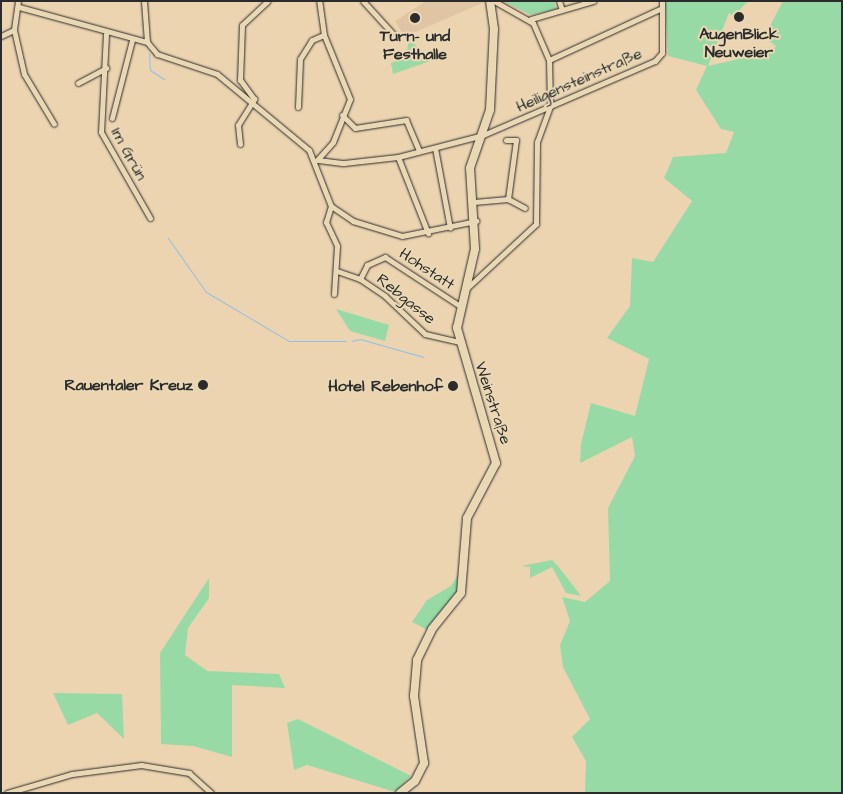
<!DOCTYPE html>
<meta charset="utf-8">
<style>
body{margin:0}
#map{position:relative;width:843px;height:794px;overflow:hidden;background:#ecd4b1;font-family:"Architects Daughter",sans-serif}
div>[style]{position:absolute}
.built>*{inset:0;background:#e0c5a4}
.green>*{inset:0;background:#98daa5}
.stream>*{height:1px;margin:-0.5px;padding:0 0.5px;transform-origin:0.5px;border-radius:0.5px;background:#8fbfea}
.roads{filter:drop-shadow(0 0 1px #2b2b2b) drop-shadow(0 0 1px #2b2b2b)}
.street>*{height:5px;margin:-2.5px;padding:0 2.5px;transform-origin:2.5px;border-radius:2.5px;background:#ead8b5}
.secondary>*{height:8px;margin:-4px;padding:0 4px;transform-origin:4px;border-radius:4px;background:#ead8b5}
.dots>*{width:14px;height:14px;translate:-50% -50%;box-sizing:border-box;border:2px solid #ead8b5;border-radius:50%}
span{translate:-50% -50%;white-space:nowrap;text-align:center;line-height:1.15;-webkit-text-stroke:4px #ead8b5;paint-order:stroke}
.poi-label{font-size:16px;color:#2b2b2b;font-weight:700}
.right{translate:-100% -50%;text-align:right}
.street-label{font-size:16px;color:#2b2b2b}
.frame{position:absolute;inset:0;border:2px solid #2b2b2b;pointer-events:none}
</style>
<div id="map">
<div class="built">
<i style="clip-path:polygon(426px 1px,487px 1px,404px 37px,395px 21px)"></i>
</div>
<div class="green">
<i style="clip-path:polygon(503px 1px,554px 1px,556px 9px,531px 15px)"></i>
<i style="clip-path:polygon(665px 1px,748px 1px,734px 16px,729px 13px,708px 66px,773px 51px,776px 46px,764px 37px,783px 1px,842px 1px,842px 793px,585px 793px,586px 761px,572px 737px,590px 719px,563px 667px,560px 645px,570px 621px,562px 597px,585px 602px,610px 581px,608px 508px,635px 456px,632px 437px,580px 463px,581px 444px,591px 403px,635px 416px,649px 359px,607px 338px,630px 306px,632px 258px,653px 262px,692px 201px,664px 178px,673px 157px,726px 153px,734px 132px,721px 129px,696px 90px,707px 66px,668px 56px)"></i>
<i style="clip-path:polygon(409px 40px,433px 60px,393px 74px,391px 63px,406px 56px)"></i>
<i style="clip-path:polygon(336px 309px,389px 325px,385px 341px,350px 331px)"></i>
<i style="clip-path:polygon(552px 560px,558px 566px,581px 596px,566px 593px,552px 567px,530px 578px,530px 567px,521px 566px)"></i>
<i style="clip-path:polygon(463px 567px,459px 589px,429px 631px,412px 622px,427px 600px,451px 586px)"></i>
<i style="clip-path:polygon(209px 578px,209px 598px,188px 628px,185px 655px,207px 671px,279px 674px,285px 688px,232px 685px,232px 757px,193px 746px,161px 744px,160px 653px)"></i>
<i style="clip-path:polygon(53px 693px,122px 694px,124px 739px,97px 713px,68px 725px)"></i>
<i style="clip-path:polygon(298px 719px,411px 776px,395px 792px,307px 765px,294px 770px,287px 723px)"></i>
</div>
<div class="stream">
<i style="left:149px;top:53px;width:17px;rotate:87deg"></i>
<i style="left:150px;top:70px;width:17px;rotate:33deg"></i>
<i style="left:168px;top:238px;width:66px;rotate:54.9deg"></i>
<i style="left:206px;top:292px;width:96px;rotate:30.6deg"></i>
<i style="left:289px;top:341px;width:57px"></i>
<i style="left:352px;top:341px;width:8px;rotate:-14deg"></i>
<i style="left:360px;top:339px;width:66px;rotate:15.9deg"></i>
</div>
<div class="roads">
<div class="street">
<i style="left:18px;top:1px;width:29px;rotate:98deg"></i>
<i style="left:14px;top:30px;width:45px;rotate:77.2deg"></i>
<i style="left:24px;top:74px;width:58px;rotate:59deg"></i>
<i style="left:144px;top:1px;width:41px;rotate:85.8deg"></i>
<i style="left:147px;top:42px;width:16px;rotate:50deg"></i>
<i style="left:157px;top:54px;width:63px;rotate:18.4deg"></i>
<i style="left:217px;top:74px;width:119px;rotate:39.6deg"></i>
<i style="left:309px;top:150px;width:60px;rotate:68.6deg"></i>
<i style="left:331px;top:206px;width:27px;rotate:34deg"></i>
<i style="left:353px;top:221px;width:51px;rotate:17deg"></i>
<i style="left:402px;top:236px;width:76px;rotate:-11.5deg"></i>
<i style="left:363px;top:1px;width:47px;rotate:47.6deg"></i>
<i style="left:559px;top:1px;width:9px;rotate:72deg"></i>
<i style="left:19px;top:7px;width:133px;rotate:15.3deg"></i>
<i style="left:531px;top:19px;width:65px;rotate:-16.2deg"></i>
<i style="left:106px;top:34px;width:98px;rotate:92.9deg"></i>
<i style="left:101px;top:132px;width:99px;rotate:60.3deg"></i>
<i style="left:1px;top:36px;width:14px;rotate:-25deg"></i>
<i style="left:549px;top:60px;width:122px;rotate:-24.7deg"></i>
<i style="left:78px;top:83px;width:32px;rotate:-28deg"></i>
<i style="left:298px;top:107px;width:48px;rotate:-87.6deg"></i>
<i style="left:300px;top:59px;width:22px;rotate:-58deg"></i>
<i style="left:312px;top:40px;width:13px;rotate:-23deg"></i>
<i style="left:342px;top:115px;width:18px;rotate:45deg"></i>
<i style="left:355px;top:128px;width:52px;rotate:-8.9deg"></i>
<i style="left:406px;top:120px;width:34px;rotate:67deg"></i>
<i style="left:112px;top:118px;width:81px;rotate:-75.6deg"></i>
<i style="left:506px;top:140px;width:10px"></i>
<i style="left:516px;top:140px;width:60px;rotate:97.7deg"></i>
<i style="left:240px;top:144px;width:19px;rotate:-96deg"></i>
<i style="left:238px;top:125px;width:31px;rotate:-58deg"></i>
<i style="left:254px;top:99px;width:24px;rotate:-126deg"></i>
<i style="left:240px;top:80px;width:55px;rotate:-87.9deg"></i>
<i style="left:242px;top:25px;width:35px;rotate:-43deg"></i>
<i style="left:435px;top:148px;width:81px;rotate:79.4deg"></i>
<i style="left:398px;top:157px;width:82px;rotate:68.5deg"></i>
<i style="left:317px;top:160px;width:24px;rotate:-48deg"></i>
<i style="left:333px;top:142px;width:46px;rotate:-68.4deg"></i>
<i style="left:350px;top:99px;width:69px;rotate:-112.1deg"></i>
<i style="left:324px;top:35px;width:34px;rotate:-98deg"></i>
<i style="left:318px;top:160px;width:26px;rotate:7deg"></i>
<i style="left:344px;top:163px;width:54px;rotate:-6.3deg"></i>
<i style="left:398px;top:157px;width:88px;rotate:-14.5deg"></i>
<i style="left:483px;top:135px;width:187px;rotate:-23.3deg"></i>
<i style="left:655px;top:61px;width:11px;rotate:-49deg"></i>
<i style="left:662px;top:53px;width:52px;rotate:-90deg"></i>
<i style="left:474px;top:202px;width:34px;rotate:-5deg"></i>
<i style="left:508px;top:199px;width:19px;rotate:28deg"></i>
<i style="left:331px;top:206px;width:17px;rotate:107deg"></i>
<i style="left:326px;top:222px;width:26px;rotate:65deg"></i>
<i style="left:337px;top:246px;width:48px;rotate:93.6deg"></i>
<i style="left:337px;top:271px;width:24px;rotate:19deg"></i>
<i style="left:360px;top:279px;width:30px;rotate:34deg"></i>
<i style="left:385px;top:296px;width:55px;rotate:43.5deg"></i>
<i style="left:425px;top:334px;width:35px;rotate:13deg"></i>
<i style="left:360px;top:279px;width:16px;rotate:-63deg"></i>
<i style="left:367px;top:265px;width:20px;rotate:-24deg"></i>
<i style="left:385px;top:257px;width:90px;rotate:33.2deg"></i>
<i style="left:466px;top:289px;width:96px;rotate:-42.9deg"></i>
<i style="left:536px;top:224px;width:82px;rotate:-89.3deg"></i>
<i style="left:537px;top:142px;width:38px;rotate:-70deg"></i>
<i style="left:550px;top:106px;width:46px;rotate:-91.2deg"></i>
<i style="left:549px;top:60px;width:40px;rotate:-113.4deg"></i>
<i style="left:533px;top:23px;width:45px;rotate:-150.6deg"></i>
<i style="left:7px;top:793px;width:68px;rotate:-16.3deg"></i>
<i style="left:72px;top:774px;width:70px;rotate:-7.4deg"></i>
<i style="left:141px;top:765px;width:49px;rotate:9.5deg"></i>
<i style="left:189px;top:773px;width:30px;rotate:42deg"></i>
</div>
<div class="secondary">
<i style="left:400px;top:793px;width:19px;rotate:-39deg"></i>
<i style="left:415px;top:781px;width:20px;rotate:-63deg"></i>
<i style="left:424px;top:763px;width:68px;rotate:-98.5deg"></i>
<i style="left:414px;top:696px;width:36px;rotate:-85deg"></i>
<i style="left:417px;top:660px;width:34px;rotate:-64deg"></i>
<i style="left:432px;top:629px;width:46px;rotate:-51.1deg"></i>
<i style="left:461px;top:593px;width:75px;rotate:-85.4deg"></i>
<i style="left:467px;top:518px;width:62px;rotate:-62.2deg"></i>
<i style="left:496px;top:463px;width:141px;rotate:-106.1deg"></i>
<i style="left:457px;top:328px;width:81px;rotate:-77.2deg"></i>
<i style="left:475px;top:249px;width:81px;rotate:-93.5deg"></i>
<i style="left:470px;top:168px;width:61px;rotate:-71deg"></i>
<i style="left:490px;top:110px;width:81px;rotate:-87.2deg"></i>
<i style="left:494px;top:29px;width:28px;rotate:-98deg"></i>
</div>
</div>
<div class="dots">
<i style="left:739px;top:17px;background:#2b2b2b"></i>
<i style="left:415px;top:18px;background:#2b2b2b"></i>
<i style="left:203px;top:385px;background:#2b2b2b"></i>
<i style="left:453px;top:386px;background:#2b2b2b"></i>
</div>
<div class="poi-label">
<span style="left:739px;top:43px">AugenBlick<br>Neuweier</span>
<span style="left:415px;top:45px">Turn- und<br>Festhalle</span>
<span class="right" style="left:193px;top:385px">Rauentaler Kreuz</span>
<span class="right" style="left:443px;top:386px">Hotel Rebenhof</span>
</div>
<div class="street-label">
<span style="left:579px;top:80px;rotate:-24deg">Heiligensteinstraße</span>
<span style="left:129px;top:154px;rotate:61deg">Im Grün</span>
<span style="left:427px;top:269px;rotate:33deg">Hohstatt</span>
<span style="left:406px;top:299px;rotate:39deg">Rebgasse</span>
<span style="left:493px;top:403px;rotate:72deg">Weinstraße</span>
</div>
<div class="frame"></div>
</div>
